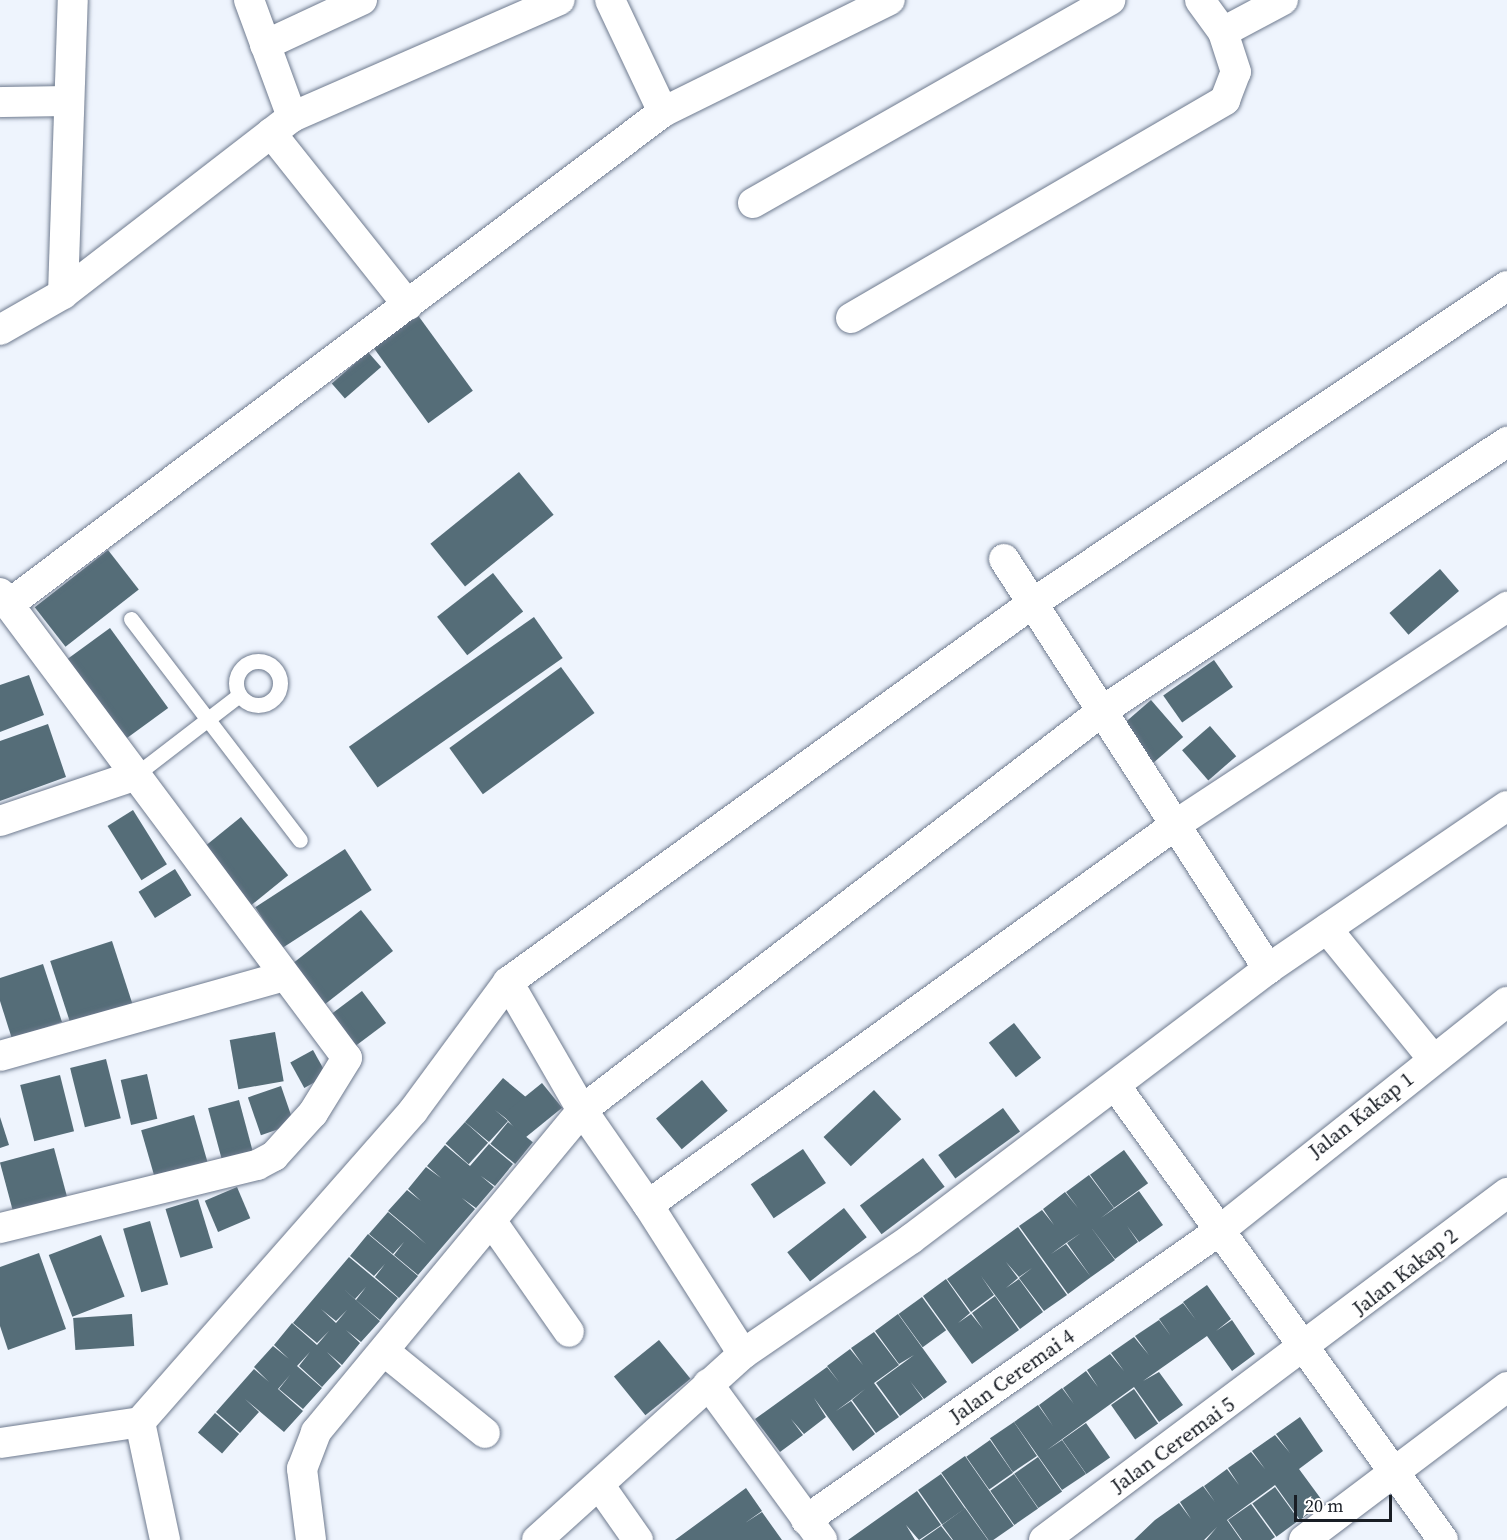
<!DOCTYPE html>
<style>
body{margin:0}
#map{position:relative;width:1507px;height:1540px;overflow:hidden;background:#eef4fd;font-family:"Source Serif 4",serif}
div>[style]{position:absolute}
.building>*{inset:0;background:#556d78;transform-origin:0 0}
.roads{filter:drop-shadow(0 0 2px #6f7b8f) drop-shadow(0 0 2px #6f7b8f)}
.lane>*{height:15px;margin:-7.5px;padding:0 7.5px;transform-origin:7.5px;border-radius:7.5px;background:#fff}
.lane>.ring{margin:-7.5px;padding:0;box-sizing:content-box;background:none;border:15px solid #fff;border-radius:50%}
.street>*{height:30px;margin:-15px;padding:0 15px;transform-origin:15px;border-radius:15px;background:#fff}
span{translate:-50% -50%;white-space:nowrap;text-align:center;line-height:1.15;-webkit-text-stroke:4.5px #fff;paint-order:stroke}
.street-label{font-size:21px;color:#191e25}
.scale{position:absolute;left:1294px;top:1495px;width:98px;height:27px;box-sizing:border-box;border:3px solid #191e25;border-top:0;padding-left:8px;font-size:18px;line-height:21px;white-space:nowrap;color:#191e25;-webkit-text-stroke:4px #fff;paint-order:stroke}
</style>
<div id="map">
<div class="building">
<i style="left:417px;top:314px;width:95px;height:55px;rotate:54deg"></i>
<i style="left:368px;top:352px;width:20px;height:48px;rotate:49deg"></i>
<i style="left:519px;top:472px;width:55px;height:114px;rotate:51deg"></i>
<i style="left:108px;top:550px;width:50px;height:93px;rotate:52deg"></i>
<i style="left:1440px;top:569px;width:29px;height:67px;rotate:49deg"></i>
<i style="left:493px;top:573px;width:49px;height:71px;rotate:52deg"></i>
<i style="left:534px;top:617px;width:50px;height:226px;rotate:55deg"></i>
<i style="left:110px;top:628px;width:99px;height:53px;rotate:54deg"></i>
<i style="left:1214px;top:660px;width:33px;height:62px;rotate:55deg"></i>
<i style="left:561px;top:667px;width:57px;height:138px;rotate:54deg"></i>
<i style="clip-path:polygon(29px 675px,44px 715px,0 732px,0 685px)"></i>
<i style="left:1151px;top:700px;width:49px;height:39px;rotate:49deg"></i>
<i style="clip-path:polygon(48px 724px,66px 777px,0 801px,0 741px)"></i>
<i style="left:1210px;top:726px;width:40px;height:37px;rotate:49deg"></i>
<i style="left:133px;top:810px;width:64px;height:30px;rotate:58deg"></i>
<i style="left:241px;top:817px;width:75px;height:48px;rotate:51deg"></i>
<i style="left:345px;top:849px;width:49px;height:107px;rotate:57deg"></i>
<i style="left:175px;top:869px;width:31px;height:43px;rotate:58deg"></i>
<i style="left:361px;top:910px;width:52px;height:86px;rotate:52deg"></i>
<i style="left:112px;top:941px;width:66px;height:65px;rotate:72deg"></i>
<i style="clip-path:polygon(43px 964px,62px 1022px,12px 1039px,0 1001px,0 978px)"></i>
<i style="left:362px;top:991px;width:40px;height:40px;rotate:53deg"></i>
<i style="left:1014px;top:1023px;width:44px;height:32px;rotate:52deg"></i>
<i style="left:275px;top:1032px;width:50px;height:46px;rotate:80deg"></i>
<i style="left:313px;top:1050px;width:29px;height:26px;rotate:61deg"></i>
<i style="left:106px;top:1059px;width:61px;height:37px;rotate:76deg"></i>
<i style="left:147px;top:1074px;width:46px;height:27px;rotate:77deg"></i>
<i style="left:60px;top:1075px;width:58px;height:41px;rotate:76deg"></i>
<i style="clip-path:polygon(503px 1078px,527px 1098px,508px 1120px,495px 1110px,508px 1121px,489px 1142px,465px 1122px)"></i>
<i style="left:702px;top:1080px;width:40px;height:60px;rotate:50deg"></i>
<i style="left:542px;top:1083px;width:32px;height:50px;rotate:51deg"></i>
<i style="left:281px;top:1086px;width:40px;height:35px;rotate:71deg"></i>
<i style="left:874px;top:1090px;width:40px;height:69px;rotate:47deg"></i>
<i style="left:239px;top:1100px;width:60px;height:32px;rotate:75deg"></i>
<i style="left:1003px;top:1108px;width:29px;height:80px;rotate:54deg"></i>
<i style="left:194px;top:1115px;width:55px;height:55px;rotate:74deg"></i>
<i style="clip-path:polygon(0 1117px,9px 1145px,0 1148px)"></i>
<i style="left:465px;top:1122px;width:31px;height:29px;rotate:42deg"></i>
<i style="left:508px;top:1122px;width:32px;height:28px;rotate:39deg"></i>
<i style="clip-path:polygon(489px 1144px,513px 1164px,495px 1186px,481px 1176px,494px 1187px,476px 1208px,462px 1198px,475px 1209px,418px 1275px,394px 1255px,404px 1242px,393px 1254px,369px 1234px,388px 1212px,426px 1244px,413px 1232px,424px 1220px,413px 1232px,388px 1211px,407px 1190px,421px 1201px,408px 1189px,426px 1167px,441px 1178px,427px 1166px,445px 1145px,470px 1166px)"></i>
<i style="left:54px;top:1148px;width:61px;height:56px;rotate:75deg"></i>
<i style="left:803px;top:1149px;width:41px;height:63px;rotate:56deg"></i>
<i style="left:1124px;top:1150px;width:41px;height:42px;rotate:54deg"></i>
<i style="left:923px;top:1158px;width:36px;height:79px;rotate:53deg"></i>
<i style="clip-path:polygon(1089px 1175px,1114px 1208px,1101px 1218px,1139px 1191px,1163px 1225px,1139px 1242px,1127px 1226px,1138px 1242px,1115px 1259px,1090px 1226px,1115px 1260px,1091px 1277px,1067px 1243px,1081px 1233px,1066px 1243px,1051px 1254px,1066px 1244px,1091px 1277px,1068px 1294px,1019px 1226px,1042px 1210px,1054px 1225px,1043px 1209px,1065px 1192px,1078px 1208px,1066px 1192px)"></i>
<i style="left:237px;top:1187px;width:34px;height:35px;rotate:67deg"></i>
<i style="left:198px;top:1199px;width:51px;height:34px;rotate:73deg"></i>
<i style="left:844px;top:1208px;width:37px;height:72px;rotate:52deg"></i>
<i style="left:150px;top:1221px;width:66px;height:28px;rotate:74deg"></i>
<i style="clip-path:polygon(1018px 1227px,1067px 1295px,1044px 1311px,1019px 1278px,1032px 1268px,1019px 1277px,1006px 1262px,1018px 1278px,1006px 1288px,1019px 1279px,1043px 1312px,1020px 1329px,981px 1276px,994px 1295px,971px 1312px,947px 1279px)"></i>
<i style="clip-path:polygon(368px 1234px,418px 1276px,399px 1298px,375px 1277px,385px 1264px,374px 1276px,350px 1256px)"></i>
<i style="left:101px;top:1235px;width:66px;height:56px;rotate:69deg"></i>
<i style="clip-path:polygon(39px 1253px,66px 1329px,8px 1350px,0 1326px,0 1267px)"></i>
<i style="clip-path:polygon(evenodd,349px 1257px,398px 1298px,380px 1320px,356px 1300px,366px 1287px,355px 1299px,341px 1287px,380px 1321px,361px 1342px,346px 1330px,360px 1343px,342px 1365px,327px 1352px,341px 1366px,322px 1387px,299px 1366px,310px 1352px,297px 1366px,322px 1388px,303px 1409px,279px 1389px,290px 1375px,278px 1389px,303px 1411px,284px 1432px,245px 1399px,259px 1412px,240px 1433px,216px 1412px,254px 1369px,269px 1382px,254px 1367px,273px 1346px,289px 1359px,274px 1345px,292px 1323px,317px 1345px,329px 1331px,317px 1343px,293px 1323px,349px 1257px,321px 1309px,336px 1321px,347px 1310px,336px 1323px,321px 1309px)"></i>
<i style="clip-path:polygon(946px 1279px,970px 1313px,958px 1323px,971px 1314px,983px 1329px,972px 1313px,995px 1296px,1019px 1330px,972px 1364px,923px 1296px)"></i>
<i style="clip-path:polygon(1207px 1285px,1231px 1319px,1216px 1331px,1232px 1320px,1255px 1354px,1232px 1371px,1207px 1336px,1143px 1381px,1159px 1372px,1183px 1405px,1159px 1422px,1134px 1387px,1047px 1450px,1062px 1440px,1086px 1474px,1062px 1490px,1014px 1422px,1038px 1405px,1053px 1426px,1039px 1405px,1062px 1388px,1074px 1404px,1063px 1388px,1086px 1371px,1098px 1387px,1087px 1370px,1110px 1354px,1124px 1371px,1111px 1353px,1134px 1337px,1149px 1355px,1135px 1336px,1159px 1320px,1171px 1336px,1159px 1319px,1183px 1303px,1196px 1320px,1183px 1302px)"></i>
<i style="left:922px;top:1297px;width:41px;height:29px;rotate:54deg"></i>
<i style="left:132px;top:1314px;width:32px;height:59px;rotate:86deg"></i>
<i style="clip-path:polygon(898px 1314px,947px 1382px,924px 1399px,910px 1381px,923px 1399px,900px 1416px,876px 1383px,914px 1355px,899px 1364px,875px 1331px)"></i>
<i style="clip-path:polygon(874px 1332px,899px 1365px,874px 1383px,899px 1417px,876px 1433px,852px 1400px,865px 1389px,851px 1400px,836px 1411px,851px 1401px,875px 1434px,853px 1451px,814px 1398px,826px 1417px,804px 1434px,791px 1419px,803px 1435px,780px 1452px,755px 1419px,827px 1367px,839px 1382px,827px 1366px,850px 1349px,863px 1365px,851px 1348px)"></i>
<i style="left:659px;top:1340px;width:50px;height:58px;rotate:51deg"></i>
<i style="left:1134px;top:1389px;width:42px;height:28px;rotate:55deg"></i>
<i style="left:215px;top:1413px;width:32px;height:26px;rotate:41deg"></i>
<i style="clip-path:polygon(1300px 1417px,1323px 1451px,1299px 1469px,1324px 1503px,1300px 1520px,1275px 1485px,1227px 1520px,1241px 1540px,1206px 1540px,1217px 1527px,1204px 1540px,1134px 1540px,1155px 1520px,1167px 1536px,1155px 1520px,1179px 1503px,1191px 1519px,1180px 1502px,1203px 1486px,1215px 1502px,1204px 1486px,1227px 1469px,1239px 1485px,1228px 1468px,1251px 1452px,1265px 1469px,1252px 1451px,1275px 1435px,1290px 1453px,1276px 1434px)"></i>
<i style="left:1014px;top:1422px;width:41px;height:29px;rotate:56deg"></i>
<i style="left:1086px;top:1423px;width:42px;height:29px;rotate:55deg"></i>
<i style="left:990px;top:1440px;width:40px;height:29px;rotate:55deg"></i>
<i style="left:965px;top:1456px;width:85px;height:29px;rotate:55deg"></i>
<i style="left:1038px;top:1457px;width:42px;height:29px;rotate:55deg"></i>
<i style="left:941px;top:1474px;width:42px;height:28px;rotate:55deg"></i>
<i style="left:1014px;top:1474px;width:42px;height:29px;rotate:55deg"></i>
<i style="left:1275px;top:1487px;width:41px;height:28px;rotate:54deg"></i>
<i style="clip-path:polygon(746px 1488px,762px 1511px,745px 1523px,762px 1512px,782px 1540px,675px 1540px)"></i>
<i style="clip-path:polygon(917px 1491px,941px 1525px,919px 1540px,906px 1525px,915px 1540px,848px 1540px)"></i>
<i style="clip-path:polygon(1251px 1504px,1275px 1537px,1271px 1540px,1242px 1540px,1228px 1520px)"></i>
<i style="clip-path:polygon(965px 1508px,988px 1540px,953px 1540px,942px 1525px)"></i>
<i style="clip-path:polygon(941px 1526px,952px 1540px,921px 1540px)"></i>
</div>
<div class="roads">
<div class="lane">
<i style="left:131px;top:619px;width:278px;rotate:52.6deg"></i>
<i class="ring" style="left:236px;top:661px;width:29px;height:29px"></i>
<i style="left:134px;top:776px;width:133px;rotate:-37.6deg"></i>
</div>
<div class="street">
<i style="left:249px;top:0;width:125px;rotate:69.8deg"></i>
<i style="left:610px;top:0;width:124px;rotate:64.7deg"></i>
<i style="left:1223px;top:32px;width:68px;rotate:-28.1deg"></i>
<i style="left:265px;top:45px;width:107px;rotate:-24.9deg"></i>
<i style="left:0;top:102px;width:69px;rotate:-0.8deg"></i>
<i style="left:271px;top:133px;width:220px;rotate:51.5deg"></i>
<i style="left:753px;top:203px;width:411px;rotate:-29.6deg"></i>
<i style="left:63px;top:294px;width:294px;rotate:-88.1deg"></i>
<i style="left:851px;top:318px;width:433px;rotate:-30.2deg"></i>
<i style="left:1225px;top:100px;width:30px;rotate:-69deg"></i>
<i style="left:1236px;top:72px;width:42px;rotate:-108deg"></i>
<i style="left:1223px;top:32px;width:39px;rotate:-126deg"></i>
<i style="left:0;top:330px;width:73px;rotate:-29.7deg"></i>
<i style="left:63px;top:294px;width:289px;rotate:-37.7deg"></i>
<i style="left:292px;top:117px;width:292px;rotate:-23.6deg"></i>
<i style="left:1004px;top:559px;width:488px;rotate:57.2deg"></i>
<i style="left:0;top:593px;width:580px;rotate:53.27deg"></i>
<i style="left:347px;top:1058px;width:65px;rotate:121.7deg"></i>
<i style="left:313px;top:1113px;width:58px;rotate:132.2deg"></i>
<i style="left:274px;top:1156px;width:19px;rotate:152deg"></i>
<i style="left:257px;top:1165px;width:265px;rotate:166.2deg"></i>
<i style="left:9px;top:604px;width:818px;rotate:-36.95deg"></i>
<i style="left:663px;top:112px;width:253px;rotate:-26.3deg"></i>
<i style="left:0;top:821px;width:141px;rotate:-18.6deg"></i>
<i style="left:1327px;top:929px;width:168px;rotate:50.8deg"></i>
<i style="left:508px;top:982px;width:148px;rotate:60deg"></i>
<i style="left:582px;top:1110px;width:116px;rotate:55.2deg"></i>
<i style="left:0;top:1056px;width:295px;rotate:-15.7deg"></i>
<i style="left:1117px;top:1088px;width:557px;rotate:54.2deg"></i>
<i style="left:492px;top:1222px;width:134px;rotate:55deg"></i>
<i style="left:384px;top:1351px;width:130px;rotate:39.1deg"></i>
<i style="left:743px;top:1354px;width:177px;rotate:-122.5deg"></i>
<i style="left:648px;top:1205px;width:653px;rotate:-35.78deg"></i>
<i style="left:1178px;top:823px;width:394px;rotate:-33.3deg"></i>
<i style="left:708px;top:1384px;width:193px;rotate:53.8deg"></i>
<i style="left:140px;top:1422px;width:121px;rotate:78deg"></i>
<i style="left:0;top:1443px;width:142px;rotate:-8.5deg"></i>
<i style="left:140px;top:1422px;width:414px;rotate:-48.7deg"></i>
<i style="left:413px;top:1111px;width:160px;rotate:-53.6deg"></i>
<i style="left:508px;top:982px;width:648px;rotate:-35.83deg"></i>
<i style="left:1033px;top:603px;width:570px;rotate:-33.77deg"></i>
<i style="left:600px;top:1486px;width:66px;rotate:54.9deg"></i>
<i style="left:806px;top:1520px;width:504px;rotate:-34.98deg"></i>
<i style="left:1219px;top:1231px;width:368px;rotate:-38.5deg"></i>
<i style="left:311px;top:1540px;width:72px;rotate:-97.2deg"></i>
<i style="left:302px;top:1469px;width:40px;rotate:-69deg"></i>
<i style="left:316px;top:1432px;width:418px;rotate:-50.4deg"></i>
<i style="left:582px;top:1110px;width:659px;rotate:-37.48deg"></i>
<i style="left:1105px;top:709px;width:483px;rotate:-33.6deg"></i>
<i style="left:537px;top:1540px;width:278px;rotate:-42.1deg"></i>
<i style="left:743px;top:1354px;width:204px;rotate:-34.4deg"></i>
<i style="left:911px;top:1239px;width:448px;rotate:-37.1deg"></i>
<i style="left:1268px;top:969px;width:289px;rotate:-34.3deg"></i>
<i style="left:1044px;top:1540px;width:579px;rotate:-36.85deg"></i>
<i style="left:1304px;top:1540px;width:254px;rotate:-37deg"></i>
</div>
</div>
<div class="street-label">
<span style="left:1361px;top:1115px;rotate:-38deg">Jalan Kakap 1</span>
<span style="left:1405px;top:1272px;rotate:-38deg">Jalan Kakap 2</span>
<span style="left:1012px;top:1376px;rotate:-35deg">Jalan Ceremai 4</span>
<span style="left:1173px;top:1445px;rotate:-36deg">Jalan Ceremai 5</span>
</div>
<div class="scale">20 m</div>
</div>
